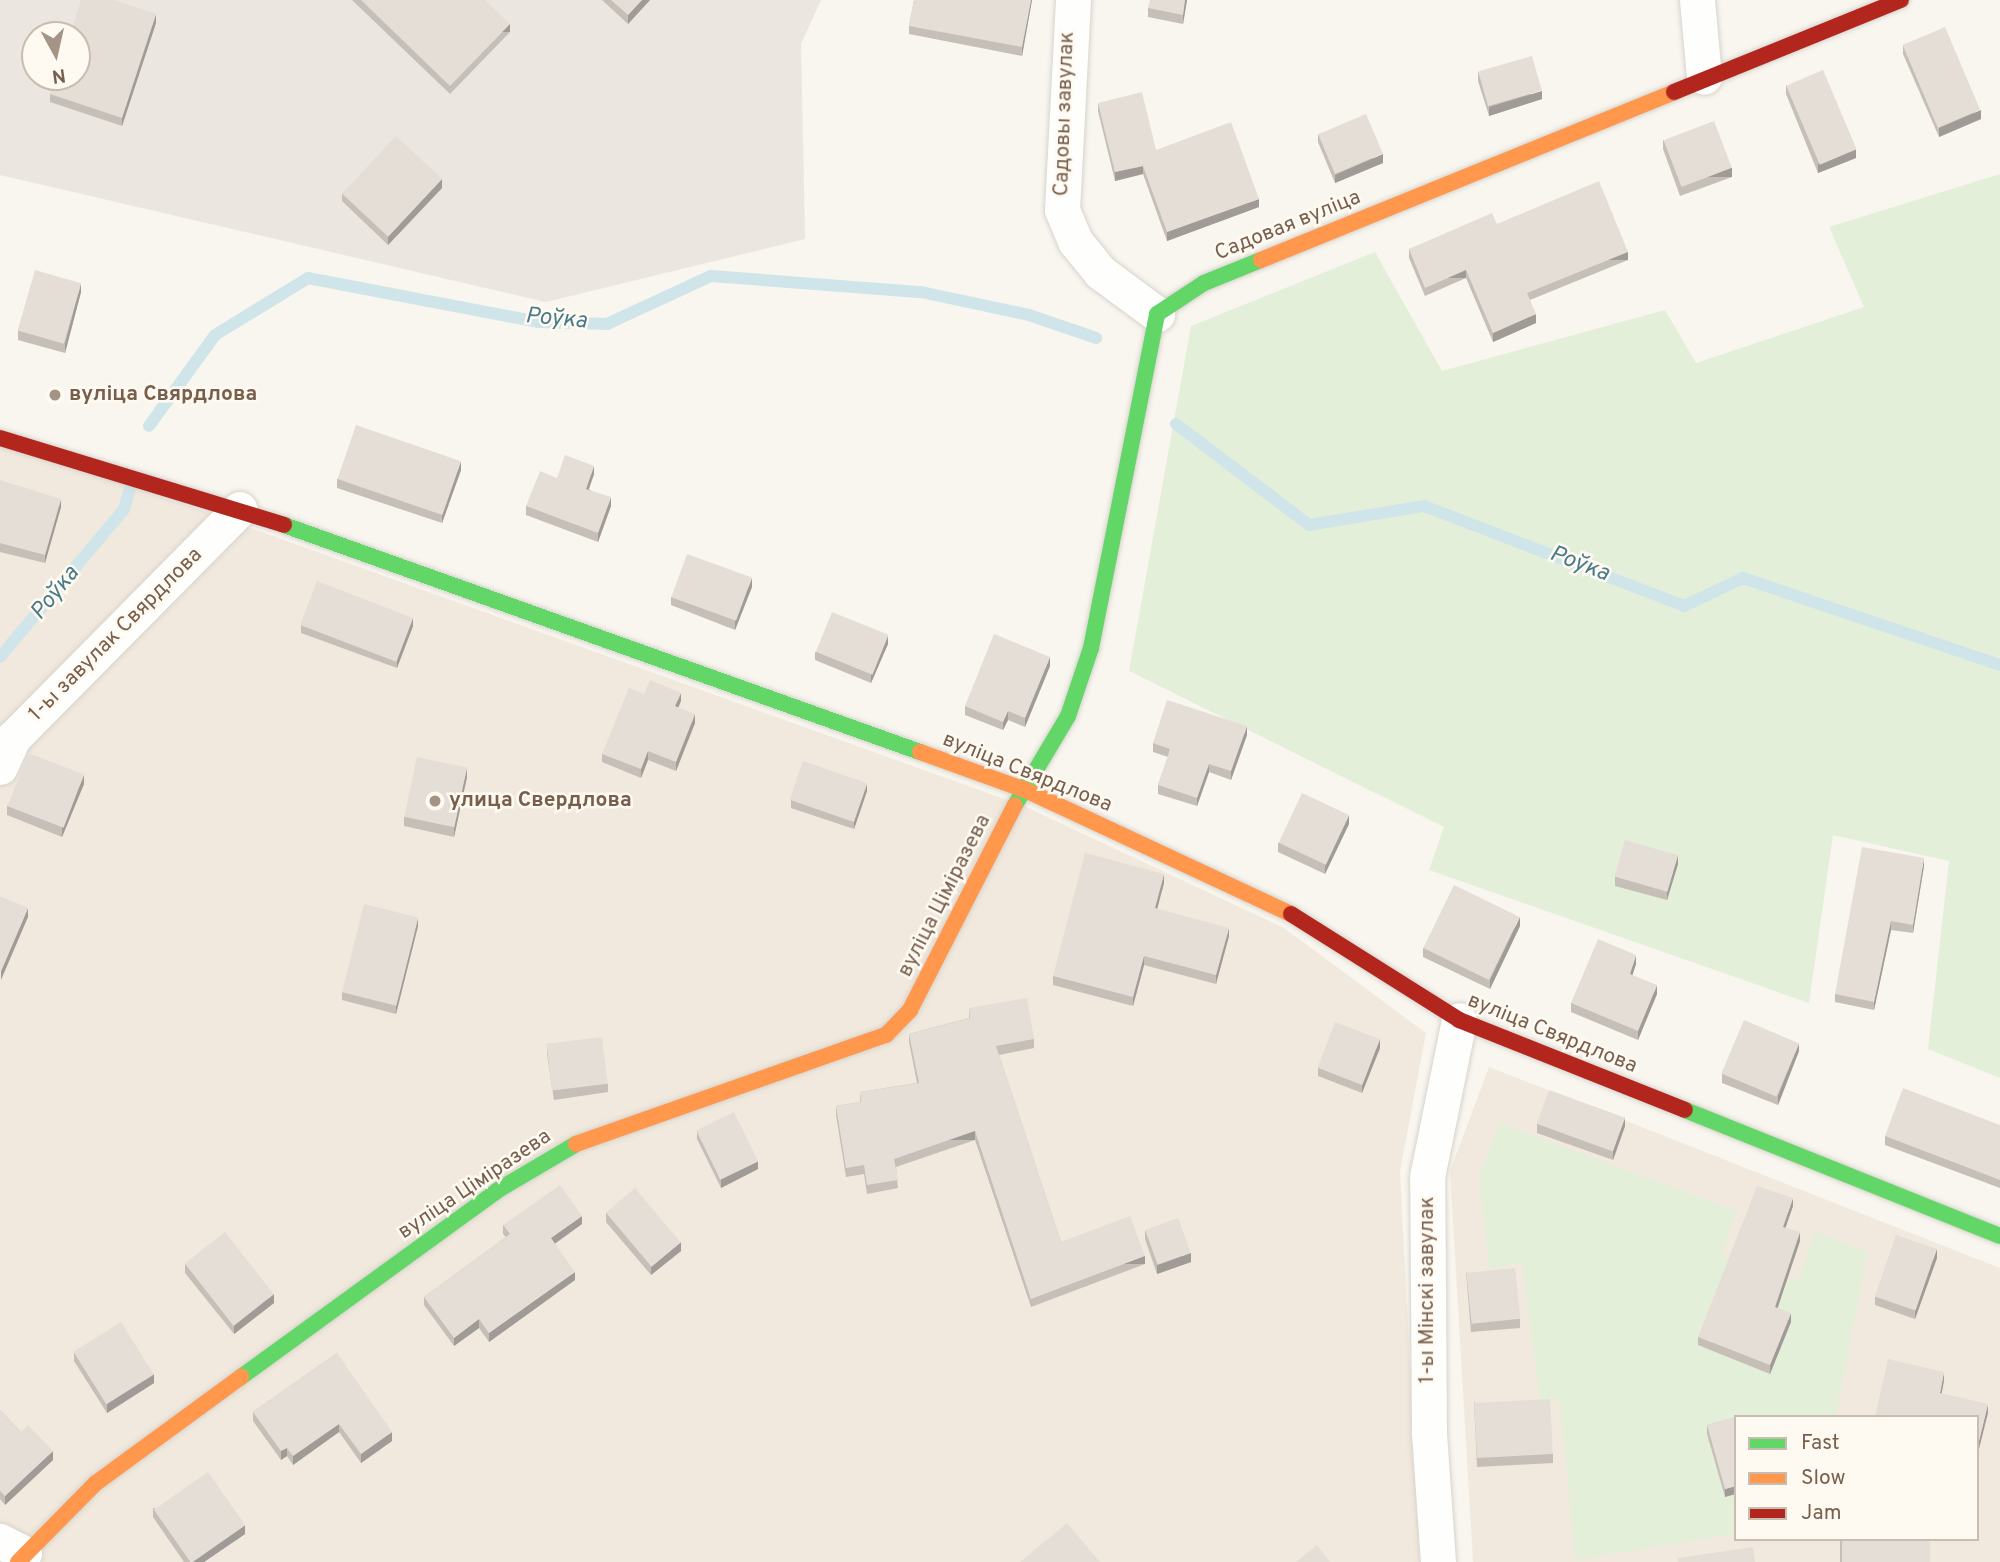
<!DOCTYPE html>
<meta charset="utf-8">
<style>
body{margin:0}
#map{position:relative;width:2000px;height:1562px;overflow:hidden;background:#f8f6ef;font-family:Overpass,sans-serif}
div>[style]{position:absolute}
.residential>*{inset:0;background:#f1e9dd}
.industrial>*{inset:0;background:#ebe6df}
.green>*{inset:0;background:#e4efda}
.stream>*{height:12px;margin:-6px;padding:0 6px;transform-origin:6px;border-radius:6px;background:#d0e5e9}
.roads{filter:drop-shadow(0 0 2px #d7d3cd) drop-shadow(0 0 2px #d7d3cd)}
.street>*{height:35px;margin:-17.5px;padding:0 17.5px;transform-origin:17.5px;border-radius:17.5px;background:#fefefd}
.fast>*{height:16px;margin:-8px;padding:0 8px;transform-origin:8px;border-radius:8px;background:#63d668}
.slow>*{height:16px;margin:-8px;padding:0 8px;transform-origin:8px;border-radius:8px;background:#ff974d}
.jam>*{height:16px;margin:-8px;padding:0 8px;transform-origin:8px;border-radius:8px;background:#b3261e}
.wall>*{inset:0;background:#c5bfb8;transform-origin:0 0}
.shaded-wall>*{inset:0;background:#a09b96;transform-origin:0 0}
.building>*{inset:0;background:#e5ded6;transform-origin:0 0}
.dots>*{width:19px;height:19px;translate:-50% -50%;box-sizing:border-box;border:4px solid #fffaf1;border-radius:50%}
span{translate:-50% -50%;white-space:nowrap;text-align:center;line-height:1.15;-webkit-text-stroke:5px #fffaf1;paint-order:stroke}
.street-label{font-size:21px;color:#775f4e}
.poi-label{font-size:21px;color:#775f4e;font-weight:700}
.left{translate:0 -50%;text-align:left}
.water-label{font-size:23px;color:#477a8a;font-style:italic}
.legend{position:absolute;left:1734px;top:1415px;width:245px;height:126px;box-sizing:border-box;background:#fffaf1;border:2px solid #c9bcb0;margin:0;padding:9px 12px;list-style:none;font-size:21px;color:#775f4e}
.legend li{display:flex;align-items:center;gap:14px;height:35px}
.legend b{width:35px;border:2px solid #c9bcb0}
.north{position:absolute;left:21px;top:21px;width:70px;height:70px;box-sizing:border-box;background:#fffaf1;border:2px solid #c9bcb0;border-radius:50%;rotate:172deg;font-size:19px;font-weight:700;line-height:28px;text-align:center;color:#775f4e}
.north::after{content:'';display:block;margin:auto;width:24px;height:32px;background:#a49486;clip-path:polygon(50% 0,100% 100%,50% 72%,0 100%)}
</style>
<div id="map">
<div class="residential">
<i style="clip-path:polygon(0 438px,1024px 806px,1284px 928px,1426px 1033px,1400px 1171px,1420px 1562px,0 1562px)"></i>
<i style="clip-path:polygon(evenodd,1489px 1067px,2000px 1268px,2000px 1562px,1473px 1562px,1450px 1171px,1489px 1067px,1736px 1417px,1977px 1417px,1977px 1539px,1736px 1539px,1736px 1417px)"></i>
</div>
<div class="industrial">
<i style="clip-path:polygon(evenodd,0 0,821px 0,801px 44px,805px 239px,546px 302px,0 175px,0 0,35px 35px,77px 35px,77px 77px,35px 77px,35px 35px)"></i>
</div>
<div class="green">
<i style="clip-path:polygon(2000px 174px,2000px 1078px,1928px 1049px,1949px 861px,1833px 835px,1809px 1003px,1429px 870px,1444px 827px,1129px 671px,1191px 326px,1375px 252px,1442px 371px,1665px 310px,1696px 363px,1864px 307px,1829px 227px)"></i>
<i style="clip-path:polygon(1500px 1123px,1736px 1211px,1722px 1257px,1799px 1281px,1815px 1231px,1867px 1252px,1836px 1417px,1736px 1417px,1736px 1534px,1575px 1560px,1560px 1401px,1540px 1401px,1522px 1263px,1489px 1269px,1479px 1177px)"></i>
</div>
<div class="stream">
<i style="left:1176px;top:424px;width:167px;rotate:37.2deg"></i>
<i style="left:1309px;top:525px;width:117px;rotate:-9.4deg"></i>
<i style="left:1424px;top:506px;width:279px;rotate:21deg"></i>
<i style="left:1684px;top:606px;width:65px;rotate:-25.4deg"></i>
<i style="left:1743px;top:578px;width:271px;rotate:18.7deg"></i>
<i style="left:149px;top:426px;width:112px;rotate:-54deg"></i>
<i style="left:215px;top:335px;width:109px;rotate:-31.5deg"></i>
<i style="left:308px;top:278px;width:234px;rotate:10.8deg"></i>
<i style="left:538px;top:322px;width:69px;rotate:1.7deg"></i>
<i style="left:607px;top:324px;width:115px;rotate:-24.8deg"></i>
<i style="left:711px;top:276px;width:211px;rotate:4.4deg"></i>
<i style="left:921px;top:292px;width:110px;rotate:12deg"></i>
<i style="left:1029px;top:315px;width:71px;rotate:18.9deg"></i>
<i style="left:0;top:657px;width:193px;rotate:-50deg"></i>
<i style="left:124px;top:509px;width:19px;rotate:-74deg"></i>
</div>
<div class="roads">
<div class="street">
<i style="left:1073px;top:0;width:210px;rotate:93deg"></i>
<i style="left:1062px;top:210px;width:34px;rotate:67deg"></i>
<i style="left:1075px;top:241px;width:40px;rotate:51deg"></i>
<i style="left:1100px;top:272px;width:71px;rotate:36.4deg"></i>
<i style="left:1697px;top:0;width:77px;rotate:84.8deg"></i>
<i style="left:0;top:767px;width:32px;rotate:-66deg"></i>
<i style="left:13px;top:738px;width:322px;rotate:-45.3deg"></i>
<i style="left:0;top:1541px;width:27px;rotate:27deg"></i>
<i style="left:1438px;top:1562px;width:130px;rotate:-94deg"></i>
<i style="left:1429px;top:1432px;width:255px;rotate:-90.4deg"></i>
<i style="left:1427px;top:1177px;width:160px;rotate:-78.5deg"></i>
</div>
<div class="fast">
<i style="left:284px;top:525px;width:675px;rotate:19.64deg"></i>
<i style="left:1015px;top:805px;width:104px;rotate:-59.2deg"></i>
<i style="left:1068px;top:716px;width:72px;rotate:-71.3deg"></i>
<i style="left:1091px;top:648px;width:340px;rotate:-78.8deg"></i>
<i style="left:1157px;top:314px;width:56px;rotate:-33.4deg"></i>
<i style="left:1204px;top:283px;width:61px;rotate:-22deg"></i>
<i style="left:1685px;top:1110px;width:339px;rotate:21.8deg"></i>
<i style="left:241px;top:1377px;width:318px;rotate:-36deg"></i>
<i style="left:498px;top:1190px;width:91px;rotate:-30.5deg"></i>
</div>
<div class="slow">
<i style="left:1261px;top:260px;width:446px;rotate:-22.1deg"></i>
<i style="left:920px;top:752px;width:109px;rotate:19.8deg"></i>
<i style="left:1023px;top:789px;width:296px;rotate:25deg"></i>
<i style="left:576px;top:1144px;width:329px;rotate:-19.4deg"></i>
<i style="left:886px;top:1035px;width:35px;rotate:-46deg"></i>
<i style="left:910px;top:1010px;width:230px;rotate:-62.9deg"></i>
<i style="left:18px;top:1562px;width:111px;rotate:-45.4deg"></i>
<i style="left:96px;top:1483px;width:180px;rotate:-36.2deg"></i>
</div>
<div class="jam">
<i style="left:1674px;top:92px;width:245px;rotate:-22.1deg"></i>
<i style="left:0;top:438px;width:297px;rotate:17deg"></i>
<i style="left:1291px;top:914px;width:199px;rotate:32.2deg"></i>
<i style="left:1459px;top:1020px;width:243px;rotate:21.7deg"></i>
</div>
</div>
<div class="wall">
<i style="clip-path:polygon(352px 0,485px 0,510px 32px,450px 94px)"></i>
<i style="clip-path:polygon(602px 0,650px 0,628px 24px)"></i>
<i style="clip-path:polygon(914px 0,1032px 0,1022px 56px,909px 34px,909px 26px)"></i>
<i style="clip-path:polygon(1187px 0,1183px 24px,1148px 17px,1148px 8px)"></i>
<i style="clip-path:polygon(156px 23px,122px 126px,50px 102px,50px 94px)"></i>
<i style="clip-path:polygon(1903px 45px,1981px 119px,1939px 137px,1903px 54px)"></i>
<i style="clip-path:polygon(1478px 72px,1542px 99px,1489px 116px,1478px 81px)"></i>
<i style="clip-path:polygon(1786px 85px,1856px 158px,1818px 173px,1786px 94px)"></i>
<i style="clip-path:polygon(1098px 103px,1156px 150px,1259px 207px,1167px 241px,1143px 174px,1115px 181px,1098px 111px)"></i>
<i style="clip-path:polygon(1318px 134px,1383px 163px,1335px 183px,1318px 142px)"></i>
<i style="clip-path:polygon(1663px 140px,1732px 177px,1680px 196px,1663px 149px)"></i>
<i style="clip-path:polygon(442px 188px,388px 245px,342px 201px,342px 193px)"></i>
<i style="clip-path:polygon(1497px 224px,1628px 260px,1530px 300px,1536px 323px,1493px 342px,1466px 278px,1425px 296px,1409px 258px,1409px 249px)"></i>
<i style="clip-path:polygon(81px 292px,65px 353px,18px 340px,18px 331px)"></i>
<i style="clip-path:polygon(461px 470px,442px 523px,337px 488px,337px 479px)"></i>
<i style="clip-path:polygon(594px 474px,589px 489px,611px 506px,598px 542px,526px 515px,526px 506px,557px 478px)"></i>
<i style="clip-path:polygon(0 480px,61px 507px,45px 563px,0 552px)"></i>
<i style="clip-path:polygon(752px 587px,735px 630px,671px 605px,671px 597px)"></i>
<i style="clip-path:polygon(301px 625px,413px 626px,397px 668px,301px 633px)"></i>
<i style="clip-path:polygon(888px 644px,871px 683px,815px 660px,815px 652px)"></i>
<i style="clip-path:polygon(1050px 666px,1025px 727px,1008px 720px,1003px 730px,965px 715px,965px 706px)"></i>
<i style="clip-path:polygon(644px 694px,681px 701px,678px 708px,695px 723px,676px 771px,648px 760px,641px 778px,602px 762px,602px 754px)"></i>
<i style="clip-path:polygon(1247px 735px,1231px 780px,1209px 772px,1197px 806px,1158px 794px,1158px 785px,1168px 757px,1153px 752px,1153px 743px)"></i>
<i style="clip-path:polygon(467px 777px,454px 837px,404px 826px,404px 817px)"></i>
<i style="clip-path:polygon(84px 784px,62px 837px,7px 815px,7px 806px)"></i>
<i style="clip-path:polygon(867px 791px,854px 829px,791px 808px,791px 800px)"></i>
<i style="clip-path:polygon(1349px 824px,1325px 874px,1278px 852px,1278px 843px)"></i>
<i style="clip-path:polygon(1678px 864px,1667px 900px,1615px 886px,1615px 877px)"></i>
<i style="clip-path:polygon(1924px 866px,1913px 933px,1891px 930px,1874px 1010px,1835px 1002px,1835px 994px)"></i>
<i style="clip-path:polygon(1164px 883px,1157px 909px,1229px 936px,1216px 984px,1144px 965px,1133px 1006px,1053px 985px,1053px 976px)"></i>
<i style="clip-path:polygon(418px 926px,396px 1014px,342px 1000px,342px 992px)"></i>
<i style="clip-path:polygon(1520px 926px,1490px 989px,1423px 957px,1423px 948px)"></i>
<i style="clip-path:polygon(1636px 964px,1632px 975px,1657px 994px,1638px 1040px,1571px 1012px,1571px 1003px)"></i>
<i style="clip-path:polygon(969px 1008px,1034px 1039px,1034px 1048px,999px 1055px,1061px 1242px,1145px 1264px,1031px 1307px,975px 1140px,896px 1167px,898px 1188px,867px 1194px,864px 1174px,846px 1177px,836px 1115px,836px 1106px,860px 1102px,860px 1092px,917px 1083px,909px 1042px,909px 1034px,969px 1018px)"></i>
<i style="clip-path:polygon(547px 1045px,608px 1084px,608px 1092px,554px 1100px,547px 1054px)"></i>
<i style="clip-path:polygon(1380px 1048px,1362px 1093px,1318px 1076px,1318px 1068px)"></i>
<i style="clip-path:polygon(1799px 1051px,1778px 1105px,1722px 1083px,1722px 1074px)"></i>
<i style="clip-path:polygon(1537px 1124px,1625px 1126px,1613px 1160px,1537px 1133px)"></i>
<i style="clip-path:polygon(2000px 1125px,2000px 1188px,1885px 1145px,1885px 1136px)"></i>
<i style="clip-path:polygon(697px 1131px,758px 1169px,721px 1188px,697px 1139px)"></i>
<i style="clip-path:polygon(1793px 1206px,1785px 1228px,1800px 1241px,1777px 1308px,1791px 1322px,1770px 1374px,1698px 1345px,1698px 1337px)"></i>
<i style="clip-path:polygon(606px 1213px,681px 1251px,651px 1275px,606px 1222px)"></i>
<i style="clip-path:polygon(582px 1224px,555px 1244px,575px 1280px,489px 1342px,479px 1328px,454px 1346px,424px 1305px,424px 1297px,506px 1237px,503px 1234px,503px 1225px)"></i>
<i style="clip-path:polygon(1145px 1230px,1191px 1262px,1157px 1274px,1145px 1239px)"></i>
<i style="clip-path:polygon(1937px 1258px,1915px 1319px,1875px 1305px,1875px 1296px)"></i>
<i style="clip-path:polygon(185px 1264px,274px 1303px,234px 1334px,185px 1273px)"></i>
<i style="clip-path:polygon(1466px 1272px,1520px 1319px,1520px 1328px,1471px 1332px)"></i>
<i style="clip-path:polygon(74px 1352px,154px 1383px,107px 1413px,74px 1361px)"></i>
<i style="clip-path:polygon(337px 1353px,392px 1441px,361px 1463px,339px 1432px,293px 1465px,287px 1456px,281px 1460px,253px 1421px,253px 1412px)"></i>
<i style="clip-path:polygon(1474px 1402px,1553px 1454px,1553px 1463px,1477px 1467px)"></i>
<i style="clip-path:polygon(0 1410px,21px 1432px,53px 1460px,5px 1505px,0 1499px)"></i>
<i style="clip-path:polygon(1736px 1417px,1725px 1497px,1707px 1434px,1707px 1425px)"></i>
<i style="clip-path:polygon(153px 1508px,245px 1534px,204px 1562px,184px 1562px,153px 1517px)"></i>
<i style="left:1840px;top:1539px;width:90px;height:24px"></i>
</div>
<div class="shaded-wall">
<i style="clip-path:polygon(642px 0,650px 0,628px 24px,628px 15px)"></i>
<i style="clip-path:polygon(1031px 0,1032px 0,1022px 56px,1022px 47px)"></i>
<i style="clip-path:polygon(1185px 0,1187px 0,1183px 24px,1183px 15px)"></i>
<i style="clip-path:polygon(156px 14px,156px 23px,122px 126px,122px 118px)"></i>
<i style="left:510px;top:24px;width:8px;height:86px;rotate:90deg"></i>
<i style="clip-path:polygon(1542px 91px,1542px 99px,1489px 116px,1489px 107px)"></i>
<i style="clip-path:polygon(1981px 110px,1981px 119px,1939px 137px,1939px 128px)"></i>
<i style="clip-path:polygon(1856px 149px,1856px 158px,1818px 173px,1818px 164px)"></i>
<i style="clip-path:polygon(1383px 154px,1383px 163px,1335px 183px,1335px 175px)"></i>
<i style="clip-path:polygon(1143px 166px,1143px 174px,1115px 181px,1115px 172px)"></i>
<i style="left:1732px;top:168px;width:9px;height:55px;rotate:90deg"></i>
<i style="clip-path:polygon(442px 179px,442px 188px,388px 245px,388px 236px)"></i>
<i style="clip-path:polygon(1259px 199px,1259px 207px,1167px 241px,1167px 232px)"></i>
<i style="left:1628px;top:252px;width:8px;height:109px;rotate:90deg"></i>
<i style="left:1466px;top:270px;width:8px;height:45px;rotate:90deg"></i>
<i style="clip-path:polygon(81px 283px,81px 292px,65px 353px,65px 344px)"></i>
<i style="clip-path:polygon(1536px 314px,1536px 323px,1493px 342px,1493px 333px)"></i>
<i style="clip-path:polygon(461px 461px,461px 470px,442px 523px,442px 515px)"></i>
<i style="clip-path:polygon(594px 466px,594px 474px,586px 497px,586px 489px)"></i>
<i style="clip-path:polygon(611px 497px,611px 506px,598px 542px,598px 533px)"></i>
<i style="clip-path:polygon(61px 499px,61px 507px,45px 563px,45px 555px)"></i>
<i style="clip-path:polygon(752px 578px,752px 587px,735px 630px,735px 621px)"></i>
<i style="clip-path:polygon(413px 617px,413px 626px,397px 668px,397px 660px)"></i>
<i style="clip-path:polygon(888px 635px,888px 644px,871px 683px,871px 675px)"></i>
<i style="clip-path:polygon(1050px 657px,1050px 666px,1025px 727px,1025px 718px)"></i>
<i style="clip-path:polygon(681px 693px,681px 701px,675px 715px,675px 706px)"></i>
<i style="clip-path:polygon(1008px 711px,1008px 720px,1003px 730px,1003px 722px)"></i>
<i style="clip-path:polygon(695px 714px,695px 723px,676px 771px,676px 762px)"></i>
<i style="clip-path:polygon(1247px 726px,1247px 735px,1231px 780px,1231px 771px)"></i>
<i style="clip-path:polygon(648px 751px,648px 760px,641px 778px,641px 769px)"></i>
<i style="clip-path:polygon(1209px 764px,1209px 772px,1197px 806px,1197px 798px)"></i>
<i style="clip-path:polygon(467px 768px,467px 777px,454px 837px,454px 829px)"></i>
<i style="clip-path:polygon(84px 775px,84px 784px,62px 837px,62px 828px)"></i>
<i style="clip-path:polygon(867px 783px,867px 791px,854px 829px,854px 820px)"></i>
<i style="clip-path:polygon(1349px 815px,1349px 824px,1325px 874px,1325px 866px)"></i>
<i style="clip-path:polygon(1678px 855px,1678px 864px,1667px 900px,1667px 892px)"></i>
<i style="clip-path:polygon(1924px 858px,1924px 866px,1913px 933px,1913px 925px)"></i>
<i style="clip-path:polygon(1164px 874px,1164px 883px,1155px 917px,1155px 908px)"></i>
<i style="clip-path:polygon(28px 908px,28px 917px,1px 980px,1px 971px)"></i>
<i style="clip-path:polygon(418px 917px,418px 926px,396px 1014px,396px 1005px)"></i>
<i style="clip-path:polygon(1520px 917px,1520px 926px,1490px 989px,1490px 980px)"></i>
<i style="clip-path:polygon(1891px 921px,1891px 930px,1874px 1010px,1874px 1002px)"></i>
<i style="clip-path:polygon(1229px 928px,1229px 936px,1216px 984px,1216px 975px)"></i>
<i style="clip-path:polygon(1636px 955px,1636px 964px,1630px 983px,1630px 974px)"></i>
<i style="clip-path:polygon(1144px 956px,1144px 965px,1133px 1006px,1133px 997px)"></i>
<i style="clip-path:polygon(1657px 985px,1657px 994px,1638px 1040px,1638px 1031px)"></i>
<i style="clip-path:polygon(1380px 1039px,1380px 1048px,1362px 1093px,1362px 1085px)"></i>
<i style="clip-path:polygon(1799px 1043px,1799px 1051px,1778px 1105px,1778px 1096px)"></i>
<i style="clip-path:polygon(1625px 1117px,1625px 1126px,1613px 1160px,1613px 1151px)"></i>
<i style="left:975px;top:1131px;width:9px;height:86px;rotate:90deg"></i>
<i style="clip-path:polygon(758px 1161px,758px 1169px,721px 1188px,721px 1179px)"></i>
<i style="clip-path:polygon(1793px 1198px,1793px 1206px,1783px 1235px,1783px 1227px)"></i>
<i style="clip-path:polygon(582px 1216px,582px 1224px,551px 1246px,551px 1238px)"></i>
<i style="clip-path:polygon(1800px 1232px,1800px 1241px,1775px 1316px,1775px 1307px)"></i>
<i style="clip-path:polygon(681px 1242px,681px 1251px,651px 1275px,651px 1267px)"></i>
<i style="clip-path:polygon(1937px 1249px,1937px 1258px,1915px 1319px,1915px 1311px)"></i>
<i style="clip-path:polygon(1191px 1253px,1191px 1262px,1157px 1274px,1157px 1265px)"></i>
<i style="left:1145px;top:1256px;width:8px;height:122px;rotate:90deg"></i>
<i style="clip-path:polygon(575px 1272px,575px 1280px,489px 1342px,489px 1333px)"></i>
<i style="clip-path:polygon(274px 1294px,274px 1303px,234px 1334px,234px 1326px)"></i>
<i style="clip-path:polygon(1791px 1313px,1791px 1322px,1770px 1374px,1770px 1365px)"></i>
<i style="clip-path:polygon(479px 1319px,479px 1328px,454px 1346px,454px 1338px)"></i>
<i style="clip-path:polygon(1944px 1372px,1944px 1381px,1940px 1402px,1940px 1393px)"></i>
<i style="clip-path:polygon(154px 1374px,154px 1383px,107px 1413px,107px 1404px)"></i>
<i style="clip-path:polygon(1988px 1404px,1988px 1413px,1977px 1457px,1977px 1449px)"></i>
<i style="clip-path:polygon(339px 1424px,339px 1432px,293px 1465px,293px 1456px)"></i>
<i style="clip-path:polygon(392px 1432px,392px 1441px,361px 1463px,361px 1454px)"></i>
<i style="clip-path:polygon(287px 1448px,287px 1456px,281px 1460px,281px 1451px)"></i>
<i style="clip-path:polygon(53px 1451px,53px 1460px,5px 1505px,5px 1496px)"></i>
<i style="clip-path:polygon(1736px 1486px,1736px 1494px,1725px 1497px,1725px 1489px)"></i>
<i style="clip-path:polygon(245px 1525px,245px 1534px,204px 1562px,191px 1562px)"></i>
</div>
<div class="building">
<i style="clip-path:polygon(81px 0,114px 0,156px 14px,122px 118px,50px 94px,56px 77px,77px 77px,77px 35px,70px 35px)"></i>
<i style="clip-path:polygon(361px 0,485px 0,510px 24px,450px 86px)"></i>
<i style="clip-path:polygon(611px 0,642px 0,628px 15px)"></i>
<i style="clip-path:polygon(914px 0,1031px 0,1022px 47px,909px 26px)"></i>
<i style="clip-path:polygon(1150px 0,1185px 0,1183px 15px,1148px 8px)"></i>
<i style="left:1945px;top:27px;width:90px;height:46px;rotate:67deg"></i>
<i style="left:1532px;top:56px;width:36px;height:56px;rotate:74deg"></i>
<i style="left:1823px;top:70px;width:86px;height:40px;rotate:67deg"></i>
<i style="clip-path:polygon(1142px 92px,1156px 150px,1231px 122px,1259px 199px,1167px 232px,1143px 166px,1115px 172px,1098px 103px)"></i>
<i style="left:1366px;top:114px;width:43px;height:52px;rotate:67deg"></i>
<i style="left:1714px;top:121px;width:50px;height:54px;rotate:69deg"></i>
<i style="left:396px;top:136px;width:63px;height:79px;rotate:43deg"></i>
<i style="clip-path:polygon(1599px 181px,1628px 252px,1527px 293px,1536px 314px,1493px 333px,1466px 270px,1425px 288px,1409px 249px,1492px 213px,1497px 224px)"></i>
<i style="left:35px;top:270px;width:48px;height:63px;rotate:16deg"></i>
<i style="left:356px;top:425px;width:111px;height:57px;rotate:19deg"></i>
<i style="clip-path:polygon(565px 455px,594px 466px,586px 489px,611px 497px,598px 533px,526px 506px,540px 471px,557px 478px)"></i>
<i style="clip-path:polygon(0 480px,61px 499px,45px 555px,0 543px)"></i>
<i style="left:687px;top:554px;width:69px;height:46px;rotate:20deg"></i>
<i style="left:317px;top:581px;width:103px;height:47px;rotate:21deg"></i>
<i style="left:832px;top:612px;width:61px;height:43px;rotate:22deg"></i>
<i style="clip-path:polygon(994px 634px,1050px 657px,1025px 718px,1008px 711px,1003px 722px,965px 706px)"></i>
<i style="clip-path:polygon(650px 680px,681px 693px,675px 706px,695px 714px,676px 762px,648px 751px,641px 769px,602px 754px,629px 688px,644px 694px)"></i>
<i style="clip-path:polygon(1167px 700px,1247px 726px,1231px 771px,1209px 764px,1197px 798px,1158px 785px,1170px 749px,1153px 743px)"></i>
<i style="left:28px;top:753px;width:60px;height:57px;rotate:21deg"></i>
<i style="left:417px;top:757px;width:51px;height:61px;rotate:12deg"></i>
<i style="left:803px;top:761px;width:68px;height:41px;rotate:19deg"></i>
<i style="left:1302px;top:793px;width:52px;height:55px;rotate:25deg"></i>
<i style="left:1625px;top:840px;width:55px;height:38px;rotate:16deg"></i>
<i style="clip-path:polygon(1862px 847px,1924px 858px,1913px 925px,1891px 921px,1874px 1002px,1835px 994px)"></i>
<i style="clip-path:polygon(1085px 853px,1164px 874px,1155px 908px,1229px 928px,1216px 975px,1144px 956px,1133px 997px,1053px 976px)"></i>
<i style="left:1454px;top:885px;width:73px;height:70px;rotate:26deg"></i>
<i style="clip-path:polygon(0 896px,28px 908px,1px 971px,0 971px)"></i>
<i style="left:364px;top:904px;width:56px;height:91px;rotate:14deg"></i>
<i style="clip-path:polygon(1598px 939px,1636px 955px,1630px 974px,1657px 985px,1638px 1031px,1571px 1003px)"></i>
<i style="clip-path:polygon(1027px 998px,1034px 1039px,996px 1046px,1061px 1242px,1130px 1216px,1145px 1256px,1031px 1299px,975px 1131px,894px 1159px,898px 1180px,867px 1185px,864px 1165px,846px 1168px,836px 1106px,861px 1102px,860px 1092px,919px 1083px,909px 1034px,970px 1018px,969px 1008px)"></i>
<i style="left:1744px;top:1020px;width:60px;height:58px;rotate:23deg"></i>
<i style="left:1335px;top:1022px;width:48px;height:49px;rotate:21deg"></i>
<i style="left:602px;top:1037px;width:47px;height:56px;rotate:83deg"></i>
<i style="clip-path:polygon(1903px 1088px,2000px 1125px,2000px 1180px,1885px 1136px)"></i>
<i style="left:1549px;top:1090px;width:81px;height:36px;rotate:20deg"></i>
<i style="left:734px;top:1112px;width:55px;height:42px;rotate:64deg"></i>
<i style="clip-path:polygon(560px 1185px,582px 1216px,551px 1238px,575px 1272px,489px 1333px,479px 1319px,454px 1338px,424px 1297px,510px 1234px,503px 1225px)"></i>
<i style="clip-path:polygon(1757px 1186px,1793px 1198px,1783px 1227px,1800px 1232px,1775px 1307px,1791px 1313px,1770px 1365px,1698px 1337px)"></i>
<i style="left:635px;top:1188px;width:71px;height:38px;rotate:50deg"></i>
<i style="left:1178px;top:1218px;width:37px;height:35px;rotate:70deg"></i>
<i style="left:225px;top:1232px;width:79px;height:51px;rotate:52deg"></i>
<i style="left:1896px;top:1235px;width:43px;height:65px;rotate:19deg"></i>
<i style="left:1515px;top:1268px;width:51px;height:49px;rotate:84deg"></i>
<i style="left:121px;top:1322px;width:62px;height:56px;rotate:58deg"></i>
<i style="clip-path:polygon(337px 1353px,392px 1432px,361px 1454px,339px 1424px,293px 1456px,287px 1448px,281px 1451px,253px 1412px)"></i>
<i style="clip-path:polygon(1888px 1359px,1944px 1372px,1940px 1393px,1988px 1404px,1977px 1449px,1977px 1417px,1875px 1417px)"></i>
<i style="left:1550px;top:1399px;width:55px;height:76px;rotate:87deg"></i>
<i style="clip-path:polygon(0 1410px,21px 1432px,28px 1425px,53px 1451px,5px 1496px,0 1491px)"></i>
<i style="clip-path:polygon(1736px 1417px,1736px 1486px,1725px 1489px,1707px 1425px)"></i>
<i style="left:208px;top:1472px;width:65px;height:66px;rotate:55deg"></i>
<i style="clip-path:polygon(1067px 1523px,1100px 1562px,1020px 1562px)"></i>
<i style="left:1842px;top:1539px;width:88px;height:24px"></i>
<i style="clip-path:polygon(1317px 1545px,1330px 1562px,1296px 1562px)"></i>
<i style="clip-path:polygon(1753px 1547px,1755px 1562px,1678px 1562px,1678px 1558px)"></i>
</div>
<div class="dots">
<i style="left:55px;top:395px;background:#a49486"></i>
<i style="left:435px;top:801px;background:#a49486"></i>
</div>
<div class="street-label">
<span style="left:1065px;top:114px;rotate:-88deg">Садовы завулак</span>
<span style="left:1288px;top:226px;rotate:-22deg">Садовая вуліца</span>
<span style="left:116px;top:635px;rotate:-45deg">1-ы завулак Свярдлова</span>
<span style="left:1027px;top:773px;rotate:22deg">вуліца Свярдлова</span>
<span style="left:945px;top:896px;rotate:-63deg">вуліца Ціміразева</span>
<span style="left:1552px;top:1034px;rotate:22deg">вуліца Свярдлова</span>
<span style="left:475px;top:1185px;rotate:-34deg">вуліца Ціміразева</span>
<span style="left:1428px;top:1290px;rotate:-90deg">1-ы Мінскі завулак</span>
</div>
<div class="poi-label">
<span class="left" style="left:69px;top:395px">вуліца Свярдлова</span>
<span class="left" style="left:449px;top:801px">улица Свердлова</span>
</div>
<div class="water-label">
<span style="left:556px;top:320px;rotate:5deg">Роўка</span>
<span style="left:1579px;top:565px;rotate:21deg">Роўка</span>
<span style="left:56px;top:594px;rotate:-51deg">Роўка</span>
</div>
<ul class="legend">
<li><b style="height:9px;background:#63d668"></b>Fast</li>
<li><b style="height:9px;background:#ff974d"></b>Slow</li>
<li><b style="height:9px;background:#b3261e"></b>Jam</li>
</ul>
<div class="north">N</div>
</div>
